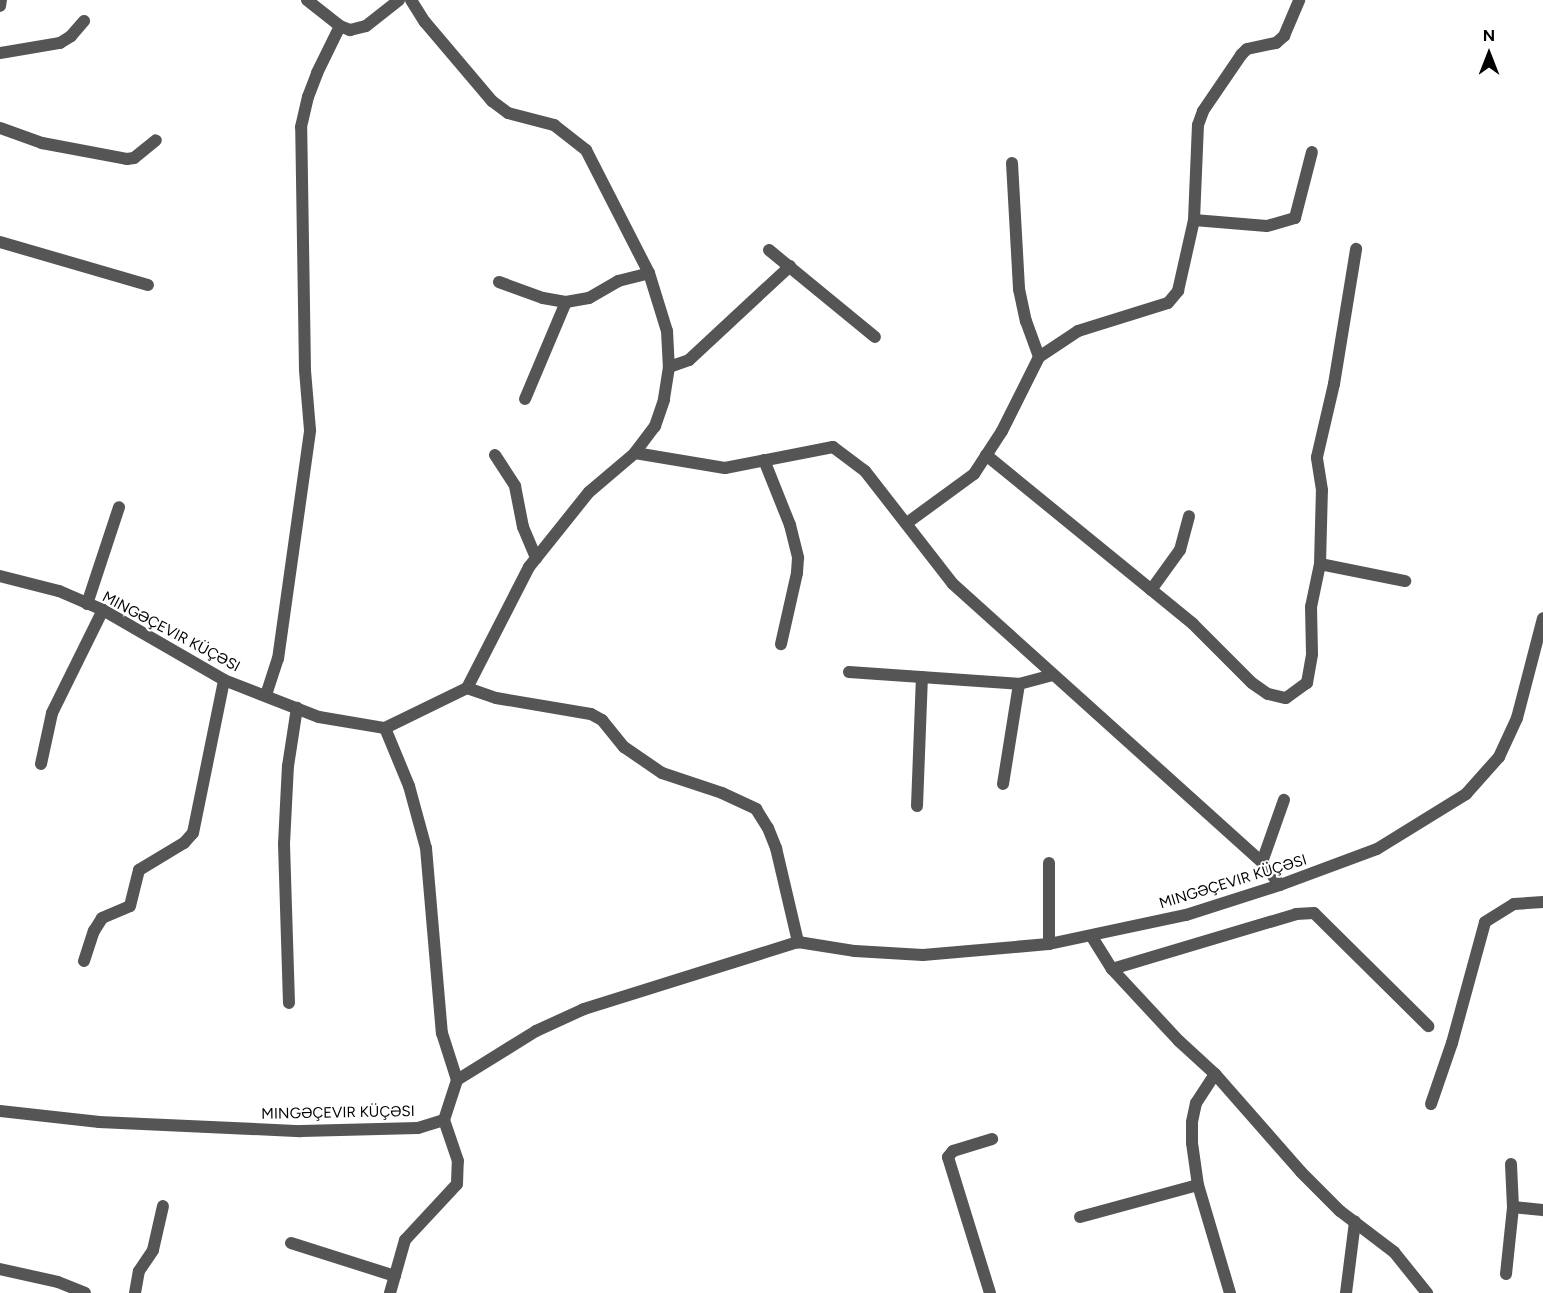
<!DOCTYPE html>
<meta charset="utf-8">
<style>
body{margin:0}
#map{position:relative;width:1543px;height:1293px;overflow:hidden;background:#fff;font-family:Figtree,sans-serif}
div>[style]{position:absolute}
.street>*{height:12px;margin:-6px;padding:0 6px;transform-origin:6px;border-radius:6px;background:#555}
span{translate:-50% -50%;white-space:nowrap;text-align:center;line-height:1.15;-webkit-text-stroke:4.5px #fff;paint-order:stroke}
.street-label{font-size:15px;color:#000}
.north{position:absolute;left:1459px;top:24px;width:60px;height:60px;-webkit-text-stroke:4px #fff;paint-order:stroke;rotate:0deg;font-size:16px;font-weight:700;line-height:24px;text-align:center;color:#000}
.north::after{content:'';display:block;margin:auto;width:21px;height:27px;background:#000;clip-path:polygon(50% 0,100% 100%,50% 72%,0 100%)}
</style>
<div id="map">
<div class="street">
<i style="left:307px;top:0;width:42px;rotate:38.2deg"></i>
<i style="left:340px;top:26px;width:11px;rotate:22deg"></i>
<i style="left:350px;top:30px;width:16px;rotate:-14deg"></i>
<i style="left:366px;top:26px;width:42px;rotate:-38.2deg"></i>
<i style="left:411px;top:0;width:26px;rotate:58deg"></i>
<i style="left:425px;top:22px;width:104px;rotate:49.7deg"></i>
<i style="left:492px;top:101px;width:20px;rotate:37deg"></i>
<i style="left:508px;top:113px;width:48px;rotate:14.6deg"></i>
<i style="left:554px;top:125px;width:41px;rotate:38deg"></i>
<i style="left:586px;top:150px;width:138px;rotate:62.9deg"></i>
<i style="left:649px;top:273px;width:61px;rotate:72.8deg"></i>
<i style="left:667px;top:331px;width:36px;rotate:87deg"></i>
<i style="left:669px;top:367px;width:33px;rotate:99deg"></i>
<i style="left:664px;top:400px;width:28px;rotate:109deg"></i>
<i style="left:655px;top:426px;width:34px;rotate:127deg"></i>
<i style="left:635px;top:453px;width:60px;rotate:139.7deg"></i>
<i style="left:589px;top:492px;width:96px;rotate:128.7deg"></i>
<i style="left:529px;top:567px;width:136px;rotate:117.1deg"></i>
<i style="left:0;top:6px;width:6px;rotate:-81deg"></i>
<i style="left:0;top:53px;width:61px;rotate:-9.5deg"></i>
<i style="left:60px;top:43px;width:13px;rotate:-32deg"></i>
<i style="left:71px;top:36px;width:20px;rotate:-49deg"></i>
<i style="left:0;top:128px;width:45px;rotate:19.7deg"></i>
<i style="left:42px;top:143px;width:86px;rotate:10.7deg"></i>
<i style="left:127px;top:159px;width:7px;rotate:-8deg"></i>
<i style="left:134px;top:158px;width:28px;rotate:-39deg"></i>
<i style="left:1012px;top:163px;width:126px;rotate:86.8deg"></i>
<i style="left:1019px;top:289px;width:33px;rotate:78deg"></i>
<i style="left:1026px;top:321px;width:38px;rotate:70deg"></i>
<i style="left:1194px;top:220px;width:73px;rotate:4.7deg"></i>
<i style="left:1267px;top:226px;width:29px;rotate:-16deg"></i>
<i style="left:1295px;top:218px;width:68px;rotate:-75.6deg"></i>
<i style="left:0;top:242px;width:154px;rotate:16.2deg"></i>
<i style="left:769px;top:250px;width:137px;rotate:39.4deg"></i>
<i style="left:499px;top:282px;width:47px;rotate:20deg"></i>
<i style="left:543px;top:298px;width:23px;rotate:10deg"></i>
<i style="left:566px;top:302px;width:23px;rotate:-10deg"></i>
<i style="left:589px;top:298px;width:34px;rotate:-30deg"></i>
<i style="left:618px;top:281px;width:32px;rotate:-14deg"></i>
<i style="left:669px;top:367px;width:21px;rotate:-19deg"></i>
<i style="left:689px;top:360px;width:138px;rotate:-42.9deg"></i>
<i style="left:525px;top:399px;width:105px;rotate:-67.1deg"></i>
<i style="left:635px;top:453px;width:91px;rotate:9.5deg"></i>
<i style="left:725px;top:468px;width:110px;rotate:-11deg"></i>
<i style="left:833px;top:447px;width:40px;rotate:37deg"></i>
<i style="left:865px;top:471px;width:143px;rotate:52.1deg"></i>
<i style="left:953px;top:584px;width:416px;rotate:42deg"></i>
<i style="left:1262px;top:862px;width:29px;rotate:52deg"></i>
<i style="left:495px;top:455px;width:37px;rotate:57deg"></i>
<i style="left:515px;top:486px;width:42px;rotate:79deg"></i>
<i style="left:523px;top:527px;width:34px;rotate:67deg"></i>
<i style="left:986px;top:455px;width:267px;rotate:39.2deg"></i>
<i style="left:1193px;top:624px;width:83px;rotate:45deg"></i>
<i style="left:1252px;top:683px;width:19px;rotate:35deg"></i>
<i style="left:1268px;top:694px;width:18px;rotate:13deg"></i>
<i style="left:1286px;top:698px;width:26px;rotate:-36deg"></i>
<i style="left:1307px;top:683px;width:29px;rotate:-80deg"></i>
<i style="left:1312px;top:654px;width:47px;rotate:-91.2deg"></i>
<i style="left:1311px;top:607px;width:44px;rotate:-78.2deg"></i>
<i style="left:1320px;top:564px;width:74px;rotate:-88.5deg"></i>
<i style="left:1322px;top:490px;width:33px;rotate:-99deg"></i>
<i style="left:1317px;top:457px;width:75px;rotate:-76.9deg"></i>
<i style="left:1334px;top:384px;width:137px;rotate:-80.7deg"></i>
<i style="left:764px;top:460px;width:70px;rotate:68.2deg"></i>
<i style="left:790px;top:525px;width:34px;rotate:76deg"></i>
<i style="left:798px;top:558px;width:15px;rotate:94deg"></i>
<i style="left:797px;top:573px;width:73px;rotate:102.7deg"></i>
<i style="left:907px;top:523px;width:83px;rotate:-36.2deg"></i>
<i style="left:974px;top:474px;width:51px;rotate:-56.9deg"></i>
<i style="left:1002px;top:431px;width:83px;rotate:-63.4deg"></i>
<i style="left:1039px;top:357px;width:47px;rotate:-33.7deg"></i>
<i style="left:1078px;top:331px;width:94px;rotate:-17.3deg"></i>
<i style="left:1168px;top:303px;width:16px;rotate:-50deg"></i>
<i style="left:1178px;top:291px;width:73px;rotate:-77.3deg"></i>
<i style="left:1194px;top:220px;width:95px;rotate:-87.6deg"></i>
<i style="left:1198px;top:125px;width:15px;rotate:-70deg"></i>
<i style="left:1203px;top:111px;width:68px;rotate:-55.8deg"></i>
<i style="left:1241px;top:55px;width:8px;rotate:-45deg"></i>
<i style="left:1247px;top:49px;width:30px;rotate:-12deg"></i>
<i style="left:1276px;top:43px;width:11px;rotate:-41deg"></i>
<i style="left:1284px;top:36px;width:39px;rotate:-67deg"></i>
<i style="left:1320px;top:564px;width:87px;rotate:11.3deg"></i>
<i style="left:0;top:576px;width:61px;rotate:14.3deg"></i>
<i style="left:59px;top:591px;width:48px;rotate:23.4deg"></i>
<i style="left:103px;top:610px;width:140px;rotate:30deg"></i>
<i style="left:224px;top:680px;width:102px;rotate:21.3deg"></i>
<i style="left:319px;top:717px;width:67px;rotate:9.5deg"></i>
<i style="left:385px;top:728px;width:91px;rotate:-26deg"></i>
<i style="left:467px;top:688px;width:31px;rotate:19deg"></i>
<i style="left:496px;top:698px;width:96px;rotate:9.6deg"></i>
<i style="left:591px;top:714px;width:13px;rotate:29deg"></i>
<i style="left:602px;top:720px;width:35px;rotate:51deg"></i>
<i style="left:624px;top:747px;width:46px;rotate:34.4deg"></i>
<i style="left:662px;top:773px;width:63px;rotate:18.4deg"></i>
<i style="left:722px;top:793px;width:38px;rotate:25deg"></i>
<i style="left:756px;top:809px;width:22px;rotate:58deg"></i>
<i style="left:768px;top:828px;width:22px;rotate:68deg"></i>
<i style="left:776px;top:848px;width:97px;rotate:76.8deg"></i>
<i style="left:1151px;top:590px;width:49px;rotate:-54.1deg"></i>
<i style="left:1180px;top:550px;width:35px;rotate:-75deg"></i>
<i style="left:87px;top:604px;width:102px;rotate:-71.7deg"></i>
<i style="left:849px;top:672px;width:170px;rotate:4deg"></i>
<i style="left:1019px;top:684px;width:34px;rotate:-15deg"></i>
<i style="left:266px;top:695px;width:38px;rotate:-72deg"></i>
<i style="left:278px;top:659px;width:231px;rotate:-82deg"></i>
<i style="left:310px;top:430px;width:60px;rotate:-94.8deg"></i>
<i style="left:305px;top:370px;width:243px;rotate:-90.9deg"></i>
<i style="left:301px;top:127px;width:31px;rotate:-77deg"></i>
<i style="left:308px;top:97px;width:26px;rotate:-69deg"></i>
<i style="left:317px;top:73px;width:52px;rotate:-63.9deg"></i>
<i style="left:385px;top:728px;width:63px;rotate:67.5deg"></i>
<i style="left:409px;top:786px;width:64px;rotate:74.7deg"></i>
<i style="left:426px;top:848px;width:186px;rotate:85.1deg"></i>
<i style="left:442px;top:1033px;width:49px;rotate:72.3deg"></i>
<i style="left:41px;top:764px;width:52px;rotate:-77.8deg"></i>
<i style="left:52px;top:713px;width:115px;rotate:-63.7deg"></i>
<i style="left:1003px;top:784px;width:101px;rotate:-80.9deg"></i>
<i style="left:917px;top:806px;width:129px;rotate:-87.8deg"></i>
<i style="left:1262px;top:862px;width:66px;rotate:-70.5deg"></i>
<i style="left:1049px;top:863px;width:81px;rotate:90deg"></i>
<i style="left:1092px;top:937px;width:38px;rotate:58deg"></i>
<i style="left:1112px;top:969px;width:98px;rotate:47.1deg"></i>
<i style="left:1179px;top:1041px;width:49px;rotate:42.5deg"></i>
<i style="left:1215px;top:1074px;width:130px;rotate:48.7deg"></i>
<i style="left:1301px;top:1172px;width:55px;rotate:45deg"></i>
<i style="left:1340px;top:1211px;width:68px;rotate:37.2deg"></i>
<i style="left:1394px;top:1252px;width:53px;rotate:51.2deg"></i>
<i style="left:84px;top:961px;width:32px;rotate:-72deg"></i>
<i style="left:94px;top:931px;width:15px;rotate:-58deg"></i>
<i style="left:102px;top:918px;width:30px;rotate:-23deg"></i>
<i style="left:130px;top:906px;width:37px;rotate:-76deg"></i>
<i style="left:139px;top:870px;width:52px;rotate:-31deg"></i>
<i style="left:184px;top:843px;width:13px;rotate:-48deg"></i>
<i style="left:193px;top:833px;width:156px;rotate:-78.5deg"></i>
<i style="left:1112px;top:969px;width:192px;rotate:-16.6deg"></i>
<i style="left:1296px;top:914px;width:18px;rotate:-3deg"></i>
<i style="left:1314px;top:913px;width:161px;rotate:44.7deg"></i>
<i style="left:289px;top:1003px;width:159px;rotate:-91.8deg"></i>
<i style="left:284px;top:844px;width:78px;rotate:-87.1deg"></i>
<i style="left:288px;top:766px;width:59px;rotate:-81.2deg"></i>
<i style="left:1215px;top:1074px;width:35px;rotate:123deg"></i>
<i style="left:1196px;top:1103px;width:19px;rotate:102deg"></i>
<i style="left:1192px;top:1122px;width:21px;rotate:90deg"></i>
<i style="left:1192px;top:1143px;width:42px;rotate:81.9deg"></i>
<i style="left:1198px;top:1185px;width:113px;rotate:73.5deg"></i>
<i style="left:1431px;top:1104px;width:65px;rotate:-71deg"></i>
<i style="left:1452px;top:1043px;width:125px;rotate:-74.7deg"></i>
<i style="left:1485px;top:922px;width:34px;rotate:-32deg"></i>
<i style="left:1514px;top:904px;width:29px;rotate:-4deg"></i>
<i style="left:0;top:1111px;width:100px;rotate:6.3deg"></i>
<i style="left:99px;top:1122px;width:202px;rotate:2.6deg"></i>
<i style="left:301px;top:1131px;width:117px;rotate:-1.5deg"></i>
<i style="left:418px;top:1128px;width:27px;rotate:-17deg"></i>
<i style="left:444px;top:1120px;width:42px;rotate:-72deg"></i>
<i style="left:457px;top:1080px;width:93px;rotate:-31.8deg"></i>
<i style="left:536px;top:1031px;width:53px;rotate:-24.6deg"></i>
<i style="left:584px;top:1009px;width:224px;rotate:-17.4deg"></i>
<i style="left:798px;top:942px;width:58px;rotate:9deg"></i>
<i style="left:855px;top:951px;width:68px;rotate:3.4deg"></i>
<i style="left:923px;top:955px;width:126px;rotate:-5deg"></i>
<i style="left:1049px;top:944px;width:140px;rotate:-12deg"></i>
<i style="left:1186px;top:915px;width:99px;rotate:-17.7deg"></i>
<i style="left:1280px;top:885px;width:103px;rotate:-20.4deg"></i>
<i style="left:1377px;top:849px;width:105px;rotate:-31.7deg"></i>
<i style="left:1466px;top:794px;width:50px;rotate:-48.3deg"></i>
<i style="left:1499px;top:757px;width:43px;rotate:-65.2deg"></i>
<i style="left:1517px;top:718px;width:103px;rotate:-75.4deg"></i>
<i style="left:1513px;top:1207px;width:30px;rotate:6deg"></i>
<i style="left:1080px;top:1217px;width:122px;rotate:-15.2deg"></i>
<i style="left:291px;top:1243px;width:109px;rotate:17.6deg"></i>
<i style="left:0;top:1269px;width:59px;rotate:12.6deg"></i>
<i style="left:58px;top:1282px;width:29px;rotate:22deg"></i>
<i style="left:1506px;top:1274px;width:67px;rotate:-84deg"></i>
<i style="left:1513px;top:1207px;width:43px;rotate:-92.7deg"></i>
<i style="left:135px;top:1293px;width:22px;rotate:-80deg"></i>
<i style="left:139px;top:1271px;width:25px;rotate:-56deg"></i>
<i style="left:153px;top:1250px;width:45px;rotate:-77.2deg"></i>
<i style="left:390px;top:1293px;width:55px;rotate:-74.2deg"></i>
<i style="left:405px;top:1240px;width:76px;rotate:-47.1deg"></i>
<i style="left:457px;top:1184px;width:23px;rotate:-88deg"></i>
<i style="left:458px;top:1161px;width:43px;rotate:-108.9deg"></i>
<i style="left:990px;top:1293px;width:142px;rotate:-107.2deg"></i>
<i style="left:948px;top:1157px;width:8px;rotate:-50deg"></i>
<i style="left:953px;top:1151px;width:41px;rotate:-17.1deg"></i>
<i style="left:1346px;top:1293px;width:72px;rotate:-82.8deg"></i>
</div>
<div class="street-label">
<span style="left:171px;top:632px;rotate:28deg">MINGƏÇEVIR KÜÇƏSI</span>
<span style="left:1233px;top:882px;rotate:-17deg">MINGƏÇEVIR KÜÇƏSI</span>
<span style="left:338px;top:1113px;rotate:-1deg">MINGƏÇEVIR KÜÇƏSI</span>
</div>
<div class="north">N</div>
</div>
